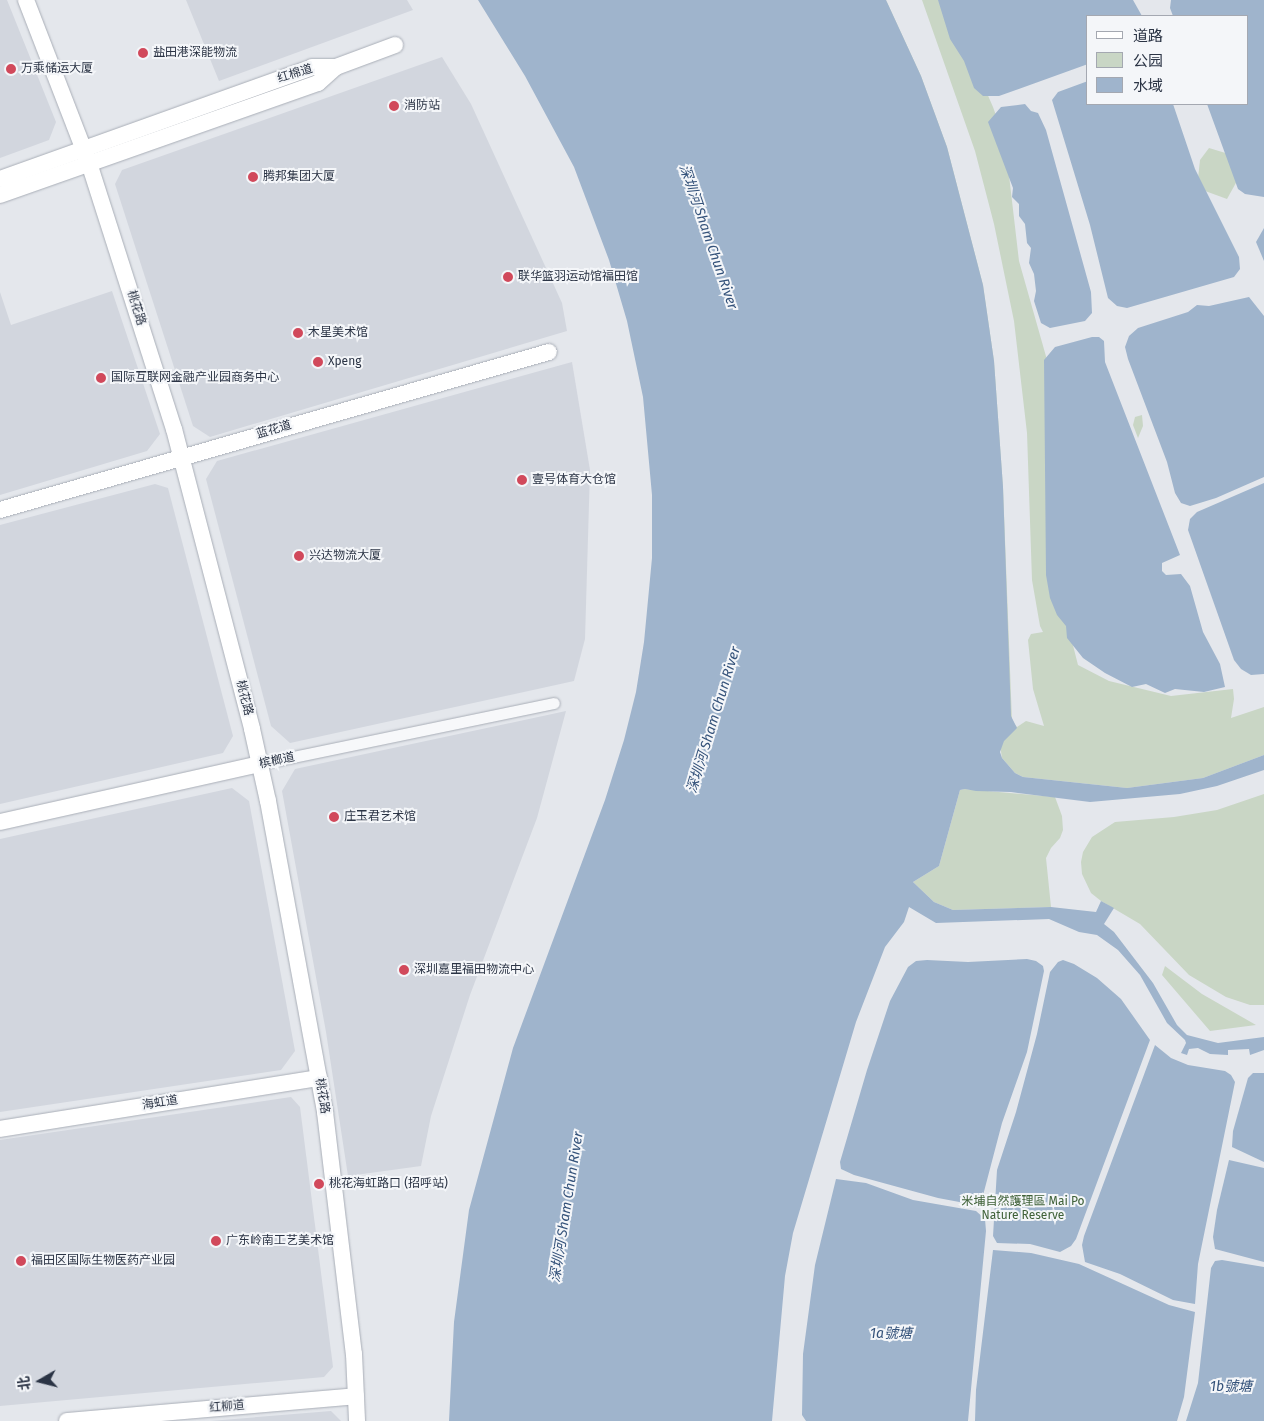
<!DOCTYPE html>
<meta charset="utf-8">
<style>
body{margin:0}
#map{position:relative;width:1264px;height:1421px;overflow:hidden;background:#e4e7ec;font-family:"Fira Sans","Noto Sans SC",sans-serif}
div>[style]{position:absolute}
.built>*{inset:0;background:#d2d6de}
.green>*{inset:0;background:#c9d6c5}
.water>*{inset:0;background:#9fb4cc}
.roads{filter:drop-shadow(0 0 1px #a9aeb7) drop-shadow(0 0 1px #a9aeb7)}
.street>*{height:11px;margin:-5.5px;padding:0 5.5px;transform-origin:5.5px;border-radius:5.5px;background:#f7f8fa}
.secondary>*{height:16px;margin:-8px;padding:0 8px;transform-origin:8px;border-radius:8px;background:#fff}
.dots>*{width:14px;height:14px;translate:-50% -50%;box-sizing:border-box;border:2px solid #f4f6f9;border-radius:50%}
span{translate:-50% -50%;white-space:nowrap;text-align:center;line-height:1.15;-webkit-text-stroke:4px #f4f6f9;paint-order:stroke}
.poi-label{font-size:12px;color:#2b3445}
.left{translate:0 -50%;text-align:left}
.street-label{font-size:12px;color:#2b3445}
.park-label{font-size:12px;color:#3f6138}
.water-label{font-size:14px;color:#34527a;font-style:italic}
.legend{position:absolute;left:1086px;top:15px;width:162px;height:90px;box-sizing:border-box;background:#f4f6f9;border:1px solid #a4a8b1;margin:0;padding:6px 9px;list-style:none;font-size:15px;color:#2b3445}
.legend li{display:flex;align-items:center;gap:10px;height:25px}
.legend b{width:25px;border:1px solid #a4a8b1}
.north{position:absolute;left:15px;top:1356px;width:50px;height:50px;-webkit-text-stroke:4px #f4f6f9;paint-order:stroke;rotate:262deg;font-size:14px;font-weight:700;line-height:20px;text-align:center;color:#2b3445}
.north::after{content:'';display:block;margin:auto;width:18px;height:22px;background:#2b3445;clip-path:polygon(50% 0,100% 100%,50% 72%,0 100%)}
</style>
<div id="map">
<div class="built">
<i style="clip-path:polygon(0 0,7px 0,56px 122px,49px 140px,0 158px)"></i>
<i style="clip-path:polygon(186px 0,407px 0,413px 10px,219px 81px)"></i>
<i style="clip-path:polygon(442px 57px,471px 104px,562px 303px,567px 331px,210px 437px,193px 426px,115px 184px,122px 170px)"></i>
<i style="clip-path:polygon(112px 291px,160px 434px,147px 451px,0 495px,0 292px,11px 325px)"></i>
<i style="clip-path:polygon(572px 362px,590px 470px,585px 639px,574px 681px,290px 743px,271px 726px,206px 479px,217px 461px)"></i>
<i style="clip-path:polygon(155px 484px,168px 488px,233px 736px,223px 753px,0 804px,0 525px)"></i>
<i style="clip-path:polygon(566px 711px,537px 818px,470px 995px,431px 1116px,421px 1166px,348px 1176px,326px 1032px,282px 791px,295px 769px)"></i>
<i style="clip-path:polygon(232px 788px,249px 801px,295px 1051px,281px 1070px,0 1112px,0 839px)"></i>
<i style="clip-path:polygon(291px 1097px,300px 1107px,333px 1367px,324px 1377px,0 1406px,0 1140px)"></i>
<i style="clip-path:polygon(331px 1411px,341px 1421px,210px 1421px)"></i>
</div>
<div class="green">
<i style="clip-path:polygon(886px 0,921px 76px,947px 147px,983px 285px,994px 361px,1003px 487px,1012px 721px,1017px 727px,1026px 721px,1044px 726px,1033px 689px,1028px 640px,1031px 634px,1043px 632px,1040px 626px,1032px 580px,1027px 433px,1014px 321px,994px 224px,975px 151px,922px 0,946px 0,993px 107px,1005px 141px,1019px 261px,1051px 374px,1064px 610px,1078px 665px,1109px 681px,1171px 696px,1233px 689px,1234px 699px,1231px 718px,1264px 707px,1264px 755px,1203px 778px,1127px 788px,1023px 777px,1015px 773px,1002px 758px)"></i>
<i style="clip-path:polygon(1209px 148px,1232px 155px,1242px 172px,1227px 199px,1197px 188px,1200px 160px)"></i>
<i style="clip-path:polygon(1142px 415px,1143px 426px,1138px 438px,1133px 425px,1135px 417px)"></i>
<i style="clip-path:polygon(965px 789px,1055px 797px,1062px 816px,1063px 830px,1060px 838px,1051px 848px,1046px 858px,1051px 907px,953px 910px,934px 902px,913px 882px,939px 866px,960px 790px)"></i>
<i style="clip-path:polygon(1264px 794px,1264px 1005px,1250px 1005px,1226px 997px,1189px 975px,1140px 924px,1101px 901px,1091px 893px,1082px 874px,1081px 862px,1083px 852px,1092px 837px,1115px 822px,1174px 817px,1217px 810px)"></i>
<i style="clip-path:polygon(1165px 966px,1202px 994px,1256px 1025px,1210px 1031px,1162px 975px)"></i>
</div>
<div class="water">
<i style="clip-path:polygon(478px 0,886px 0,921px 76px,947px 147px,983px 285px,994px 361px,1003px 487px,1011px 716px,1017px 728px,1004px 741px,1000px 752px,1002px 758px,1015px 773px,1023px 777px,1127px 788px,1203px 778px,1264px 755px,1264px 770px,1217px 786px,1180px 794px,1090px 802px,1011px 792px,976px 791px,965px 789px,960px 790px,939px 866px,913px 882px,934px 902px,953px 910px,1051px 907px,1096px 912px,1101px 901px,1114px 908px,1104px 924px,1114px 932px,1153px 983px,1177px 1025px,1187px 1035px,1218px 1043px,1264px 1037px,1264px 1050px,1250px 1055px,1249px 1049px,1228px 1050px,1228px 1055px,1210px 1054px,1198px 1048px,1189px 1049px,1187px 1055px,1181px 1053px,1186px 1043px,1185px 1040px,1167px 1023px,1140px 975px,1118px 950px,1097px 935px,1079px 932px,1049px 919px,936px 923px,909px 907px,904px 922px,885px 947px,856px 1022px,793px 1233px,785px 1276px,772px 1421px,449px 1421px,454px 1322px,469px 1210px,513px 1048px,605px 800px,624px 740px,636px 692px,644px 642px,652px 558px,652px 495px,643px 397px,627px 321px,609px 260px,574px 167px,525px 76px)"></i>
<i style="clip-path:polygon(938px 0,1133px 0,1142px 16px,1088px 16px,1088px 64px,999px 96px,983px 96px,974px 88px,964px 61px,950px 39px)"></i>
<i style="clip-path:polygon(1171px 0,1264px 0,1264px 197px,1245px 194px,1238px 189px,1207px 104px,1248px 104px,1248px 16px,1173px 16px,1170px 8px)"></i>
<i style="clip-path:polygon(1088px 81px,1088px 104px,1173px 104px,1195px 169px,1239px 257px,1240px 269px,1234px 277px,1127px 308px,1117px 306px,1108px 298px,1090px 225px,1052px 100px,1058px 92px)"></i>
<i style="clip-path:polygon(1025px 104px,1031px 111px,1038px 113px,1046px 130px,1091px 292px,1092px 313px,1085px 321px,1050px 328px,1041px 323px,1034px 301px,1036px 291px,1034px 274px,1029px 263px,1031px 248px,1027px 243px,1025px 224px,1019px 216px,1019px 204px,1012px 197px,1013px 188px,988px 122px,1001px 107px)"></i>
<i style="clip-path:polygon(1264px 228px,1264px 261px,1256px 242px)"></i>
<i style="clip-path:polygon(1249px 297px,1264px 316px,1264px 477px,1216px 498px,1190px 506px,1181px 503px,1175px 493px,1167px 462px,1128px 359px,1125px 347px,1129px 336px,1138px 328px,1188px 312px,1197px 305px,1209px 306px)"></i>
<i style="clip-path:polygon(1092px 337px,1099px 337px,1104px 341px,1105px 362px,1180px 555px,1162px 563px,1162px 571px,1166px 575px,1181px 574px,1190px 586px,1203px 632px,1220px 664px,1225px 687px,1204px 692px,1175px 689px,1165px 693px,1146px 684px,1132px 687px,1105px 673px,1083px 658px,1067px 638px,1066px 626px,1057px 615px,1050px 598px,1046px 575px,1044px 360px,1055px 347px)"></i>
<i style="clip-path:polygon(1264px 483px,1264px 674px,1251px 675px,1241px 669px,1234px 660px,1188px 530px,1190px 519px,1197px 512px)"></i>
<i style="clip-path:polygon(1027px 959px,1036px 961px,1043px 966px,1044px 971px,1027px 1052px,1002px 1123px,981px 1203px,970px 1204px,938px 1198px,854px 1175px,841px 1169px,840px 1162px,867px 1070px,890px 1001px,908px 967px,916px 961px,927px 960px,968px 962px)"></i>
<i style="clip-path:polygon(1063px 960px,1074px 964px,1097px 978px,1121px 999px,1150px 1040px,1076px 1239px,1071px 1246px,1060px 1252px,1030px 1244px,997px 1243px,993px 1236px,997px 1170px,1016px 1112px,1037px 1034px,1050px 972px,1058px 962px)"></i>
<i style="clip-path:polygon(1155px 1045px,1171px 1058px,1188px 1065px,1225px 1071px,1231px 1075px,1235px 1082px,1198px 1264px,1195px 1304px,1173px 1300px,1120px 1274px,1085px 1262px,1082px 1245px,1084px 1236px)"></i>
<i style="clip-path:polygon(1253px 1073px,1264px 1073px,1264px 1162px,1232px 1147px,1233px 1131px,1248px 1078px)"></i>
<i style="clip-path:polygon(1229px 1160px,1264px 1168px,1264px 1262px,1215px 1249px,1213px 1237px,1217px 1210px)"></i>
<i style="clip-path:polygon(836px 1179px,866px 1183px,913px 1200px,976px 1211px,985px 1219px,986px 1231px,968px 1421px,806px 1421px,802px 1415px,803px 1354px,815px 1265px)"></i>
<i style="clip-path:polygon(993px 1250px,1031px 1253px,1079px 1264px,1169px 1305px,1195px 1312px,1184px 1397px,1177px 1421px,975px 1421px,976px 1390px)"></i>
<i style="clip-path:polygon(1222px 1260px,1264px 1267px,1264px 1421px,1186px 1421px,1198px 1383px,1211px 1268px,1215px 1261px)"></i>
</div>
<div class="roads">
<div class="street">
<i style="left:259px;top:764px;width:301px;rotate:-11.7deg"></i>
</div>
<div class="secondary">
<i style="left:26px;top:0;width:175px;rotate:68.9deg"></i>
<i style="left:89px;top:163px;width:279px;rotate:72.3deg"></i>
<i style="left:174px;top:429px;width:310px;rotate:75.4deg"></i>
<i style="left:252px;top:729px;width:74px;rotate:77.5deg"></i>
<i style="left:268px;top:801px;width:316px;rotate:79.6deg"></i>
<i style="left:325px;top:1112px;width:244px;rotate:83.2deg"></i>
<i style="left:354px;top:1354px;width:67px;rotate:87.4deg"></i>
<i style="left:0;top:179px;width:331px;rotate:-19.7deg"></i>
<i style="left:312px;top:67px;width:24px"></i>
<i style="left:336px;top:67px;width:63px;rotate:-20.4deg"></i>
<i style="left:0;top:195px;width:337px;rotate:-19.4deg"></i>
<i style="left:318px;top:83px;width:24px;rotate:-42deg"></i>
<i style="left:0;top:510px;width:571px;rotate:-16.06deg"></i>
<i style="left:0;top:822px;width:265px;rotate:-12.6deg"></i>
<i style="left:0;top:1129px;width:323px;rotate:-9.1deg"></i>
<i style="left:67px;top:1421px;width:290px;rotate:-4.9deg"></i>
</div>
</div>
<div class="dots">
<i style="left:143px;top:53px;background:#d1495b"></i>
<i style="left:11px;top:69px;background:#d1495b"></i>
<i style="left:394px;top:106px;background:#d1495b"></i>
<i style="left:253px;top:177px;background:#d1495b"></i>
<i style="left:508px;top:277px;background:#d1495b"></i>
<i style="left:298px;top:333px;background:#d1495b"></i>
<i style="left:318px;top:362px;background:#d1495b"></i>
<i style="left:101px;top:378px;background:#d1495b"></i>
<i style="left:522px;top:480px;background:#d1495b"></i>
<i style="left:299px;top:556px;background:#d1495b"></i>
<i style="left:334px;top:817px;background:#d1495b"></i>
<i style="left:404px;top:970px;background:#d1495b"></i>
<i style="left:319px;top:1184px;background:#d1495b"></i>
<i style="left:216px;top:1241px;background:#d1495b"></i>
<i style="left:21px;top:1261px;background:#d1495b"></i>
</div>
<div class="poi-label">
<span class="left" style="left:153px;top:53px">盐田港深能物流</span>
<span class="left" style="left:21px;top:69px">万乘储运大厦</span>
<span class="left" style="left:404px;top:106px">消防站</span>
<span class="left" style="left:263px;top:177px">腾邦集团大厦</span>
<span class="left" style="left:518px;top:277px">联华篮羽运动馆福田馆</span>
<span class="left" style="left:308px;top:333px">木星美术馆</span>
<span class="left" style="left:328px;top:362px">Xpeng</span>
<span class="left" style="left:111px;top:378px">国际互联网金融产业园商务中心</span>
<span class="left" style="left:532px;top:480px">壹号体育大仓馆</span>
<span class="left" style="left:309px;top:556px">兴达物流大厦</span>
<span class="left" style="left:344px;top:817px">庄玉君艺术馆</span>
<span class="left" style="left:414px;top:970px">深圳嘉里福田物流中心</span>
<span class="left" style="left:329px;top:1184px">桃花海虹路口 (招呼站)</span>
<span class="left" style="left:226px;top:1241px">广东岭南工艺美术馆</span>
<span class="left" style="left:31px;top:1261px">福田区国际生物医药产业园</span>
</div>
<div class="street-label">
<span style="left:295px;top:74px;rotate:-17deg">红棉道</span>
<span style="left:136px;top:308px;rotate:73deg">桃花路</span>
<span style="left:274px;top:430px;rotate:-16deg">蓝花道</span>
<span style="left:244px;top:698px;rotate:76deg">桃花路</span>
<span style="left:277px;top:761px;rotate:-12deg">槟榔道</span>
<span style="left:322px;top:1096px;rotate:81deg">桃花路</span>
<span style="left:160px;top:1103px;rotate:-9deg">海虹道</span>
<span style="left:227px;top:1407px;rotate:-5deg">红柳道</span>
</div>
<div class="park-label">
<span style="left:1023px;top:1209px">米埔自然護理區 Mai Po<br>Nature Reserve</span>
</div>
<div class="water-label">
<span style="left:708px;top:237px;rotate:71deg">深圳河 Sham Chun River</span>
<span style="left:714px;top:720px;rotate:-73deg">深圳河 Sham Chun River</span>
<span style="left:567px;top:1207px;rotate:-81deg">深圳河 Sham Chun River</span>
<span style="left:891px;top:1334px">1a號塘</span>
<span style="left:1231px;top:1387px">1b號塘</span>
</div>
<ul class="legend">
<li><b style="height:6px;background:#fff"></b>道路</li>
<li><b style="height:14px;background:#c9d6c5"></b>公园</li>
<li><b style="height:14px;background:#9fb4cc"></b>水域</li>
</ul>
<div class="north">北</div>
</div>
